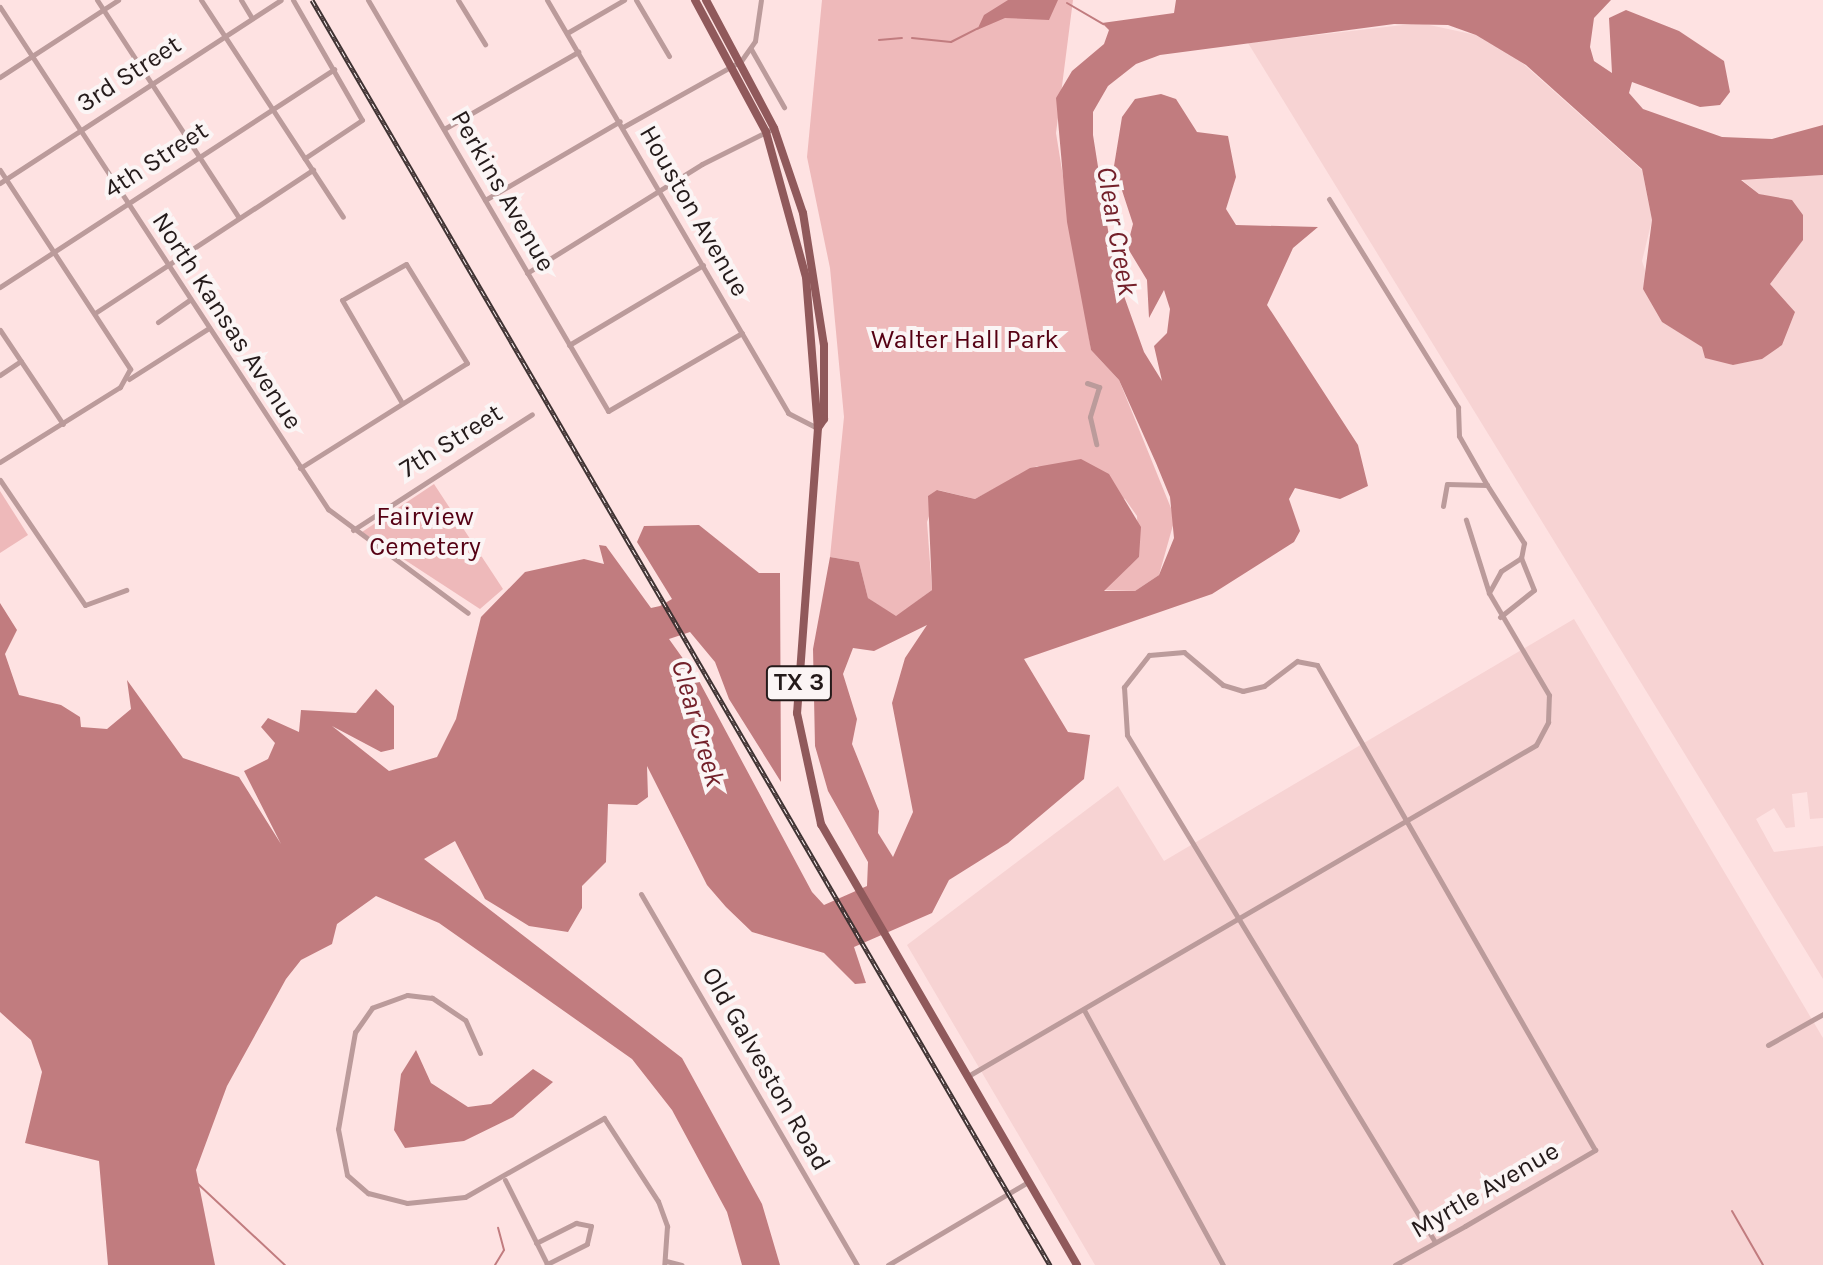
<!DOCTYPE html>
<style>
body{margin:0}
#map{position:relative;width:1823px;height:1265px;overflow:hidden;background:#fee2e2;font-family:Karla,sans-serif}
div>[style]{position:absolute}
.built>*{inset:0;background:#f7d3d3}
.green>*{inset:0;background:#eeb9ba}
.water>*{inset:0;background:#c17c7f}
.stream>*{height:2px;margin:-1px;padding:0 1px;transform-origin:1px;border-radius:1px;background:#c17c7f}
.street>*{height:5px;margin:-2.5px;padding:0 2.5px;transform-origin:2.5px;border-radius:2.5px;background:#bb9b9b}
.primary>*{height:8px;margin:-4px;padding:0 4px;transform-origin:4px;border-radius:4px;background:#90595b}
.rail>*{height:5px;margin-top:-2.5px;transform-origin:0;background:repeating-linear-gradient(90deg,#fbf5f5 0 6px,#3f3232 0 12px);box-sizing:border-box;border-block:2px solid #3f3232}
span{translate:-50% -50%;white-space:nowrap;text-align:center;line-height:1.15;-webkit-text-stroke:8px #fbf5f5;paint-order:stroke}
.shield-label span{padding:2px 6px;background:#fbf5f5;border:2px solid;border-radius:6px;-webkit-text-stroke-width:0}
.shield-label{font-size:24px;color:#241a1a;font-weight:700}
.street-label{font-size:26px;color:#241a1a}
.park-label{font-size:26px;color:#550013}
.water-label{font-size:28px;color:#73202a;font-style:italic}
</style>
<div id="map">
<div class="built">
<i style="clip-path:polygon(1420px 23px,1476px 35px,1519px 60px,1642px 170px,1652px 220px,1642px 261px,1662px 322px,1732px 365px,1762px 359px,1769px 284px,1803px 239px,1793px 202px,1759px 194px,1741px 179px,1823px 175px,1823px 818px,1810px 819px,1807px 792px,1792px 794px,1795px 827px,1786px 828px,1774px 808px,1756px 819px,1774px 852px,1823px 846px,1823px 979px,1248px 43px)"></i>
<i style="clip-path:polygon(1574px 619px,1823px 1038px,1823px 1265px,1095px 1265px,907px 945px,1118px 786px,1164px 861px)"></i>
</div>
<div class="green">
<i style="clip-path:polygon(822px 0,1073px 0,1056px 133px,1091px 350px,1119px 380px,1175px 518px,1159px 575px,1135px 591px,1103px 590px,1139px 557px,1137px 516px,1125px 499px,1037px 466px,975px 499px,938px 490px,927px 522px,932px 590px,896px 617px,868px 598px,859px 562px,830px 557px,844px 417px,830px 268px,807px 157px)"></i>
<i style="clip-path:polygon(434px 484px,503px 589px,480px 609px,362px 532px)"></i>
<i style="clip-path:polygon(0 491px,28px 535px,0 553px)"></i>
</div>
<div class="water">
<i style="clip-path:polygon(1008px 0,1058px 0,1049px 20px,1005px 18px,977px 30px,984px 15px)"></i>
<i style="clip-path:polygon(evenodd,1176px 0,1611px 0,1594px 18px,1590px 47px,1594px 61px,1612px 73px,1609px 18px,1626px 10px,1679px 31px,1724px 61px,1730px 92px,1720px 105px,1700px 107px,1632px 82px,1629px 93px,1643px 109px,1722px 137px,1772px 139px,1823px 125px,1823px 175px,1741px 180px,1759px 194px,1792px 200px,1803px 215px,1803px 240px,1770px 284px,1795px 312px,1782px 345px,1762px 359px,1733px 365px,1705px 358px,1702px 347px,1662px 322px,1643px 289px,1652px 220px,1642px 169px,1526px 65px,1476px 35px,1448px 25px,1394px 24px,1160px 55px,1136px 64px,1108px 86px,1093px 112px,1093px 135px,1114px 268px,1144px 352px,1162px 381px,1154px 346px,1167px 333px,1170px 309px,1164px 290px,1149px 318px,1147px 280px,1127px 247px,1133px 224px,1114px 166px,1122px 117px,1135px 99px,1161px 94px,1176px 99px,1197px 132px,1228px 136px,1236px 177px,1226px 209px,1236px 225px,1318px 227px,1293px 248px,1267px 305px,1358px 445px,1368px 486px,1340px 499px,1295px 488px,1289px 499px,1300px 531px,1294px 542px,1212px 594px,1024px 659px,1068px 732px,1090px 735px,1084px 779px,1008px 843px,949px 880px,932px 913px,854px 947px,866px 983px,855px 984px,824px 953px,752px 932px,726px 907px,707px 885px,647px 766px,648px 797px,637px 805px,608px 804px,606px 862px,582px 886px,582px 908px,568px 932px,529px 926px,485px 899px,455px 841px,424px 859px,682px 1058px,762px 1204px,780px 1265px,742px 1265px,727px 1212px,672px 1110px,632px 1059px,439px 923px,376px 896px,337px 924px,332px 944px,301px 960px,286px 979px,227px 1086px,196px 1170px,215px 1265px,108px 1265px,99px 1161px,25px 1143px,42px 1072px,31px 1040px,0 1012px,0 603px,17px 630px,5px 654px,19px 695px,61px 705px,80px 717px,81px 727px,107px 729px,131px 709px,127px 680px,183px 758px,239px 777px,281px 844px,244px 771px,268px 759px,275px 743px,261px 727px,268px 718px,299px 732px,301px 710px,356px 713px,376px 689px,394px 706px,394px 749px,381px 752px,332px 726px,389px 771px,437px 757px,456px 719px,481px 617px,525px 572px,584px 559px,604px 564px,599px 545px,606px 546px,651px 608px,660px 606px,672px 599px,637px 542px,644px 526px,699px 525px,759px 573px,780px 573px,781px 782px,729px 699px,715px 662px,690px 632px,669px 639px,699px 681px,812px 892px,824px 905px,867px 886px,868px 862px,828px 791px,815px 746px,813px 649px,830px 557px,859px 562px,868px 598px,896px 616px,932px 590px,928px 496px,937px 490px,975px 499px,1030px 468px,1081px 459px,1109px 474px,1141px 527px,1139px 557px,1104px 591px,1135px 591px,1159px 575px,1174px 538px,1170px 497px,1156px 463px,1119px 380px,1091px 350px,1067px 222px,1056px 98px,1072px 71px,1104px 44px,1109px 30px,1102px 23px,1174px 13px,1176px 0,927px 625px,905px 658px,892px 703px,913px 812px,893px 857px,878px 833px,879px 811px,852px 744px,857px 719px,843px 674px,853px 648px,874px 651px,927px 625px)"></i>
<i style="clip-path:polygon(416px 1050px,431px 1083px,468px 1107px,491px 1104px,533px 1069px,553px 1082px,513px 1117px,464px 1141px,405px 1148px,394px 1130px,401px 1074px)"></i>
</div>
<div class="stream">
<i style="left:1067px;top:3px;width:42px;rotate:30.3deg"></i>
<i style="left:912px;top:38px;width:39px;rotate:6deg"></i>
<i style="left:951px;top:42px;width:30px;rotate:-27deg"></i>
<i style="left:879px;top:40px;width:23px;rotate:-5deg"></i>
<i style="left:198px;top:1184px;width:119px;rotate:43deg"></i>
<i style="left:1732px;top:1211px;width:62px;rotate:60.1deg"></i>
<i style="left:495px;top:1265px;width:17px;rotate:-59deg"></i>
<i style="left:504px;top:1250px;width:23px;rotate:-105deg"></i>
</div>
<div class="street">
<i style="left:97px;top:0;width:260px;rotate:56.9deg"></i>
<i style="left:201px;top:0;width:259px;rotate:56.8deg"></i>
<i style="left:241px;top:0;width:21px;rotate:59deg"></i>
<i style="left:293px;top:0;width:138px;rotate:60.1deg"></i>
<i style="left:362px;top:120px;width:69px;rotate:146.3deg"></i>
<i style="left:368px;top:0;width:476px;rotate:59.7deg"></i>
<i style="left:608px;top:411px;width:155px;rotate:-30.2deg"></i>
<i style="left:458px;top:0;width:52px;rotate:58.5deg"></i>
<i style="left:547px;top:0;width:478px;rotate:59.7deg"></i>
<i style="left:788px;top:413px;width:34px;rotate:27deg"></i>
<i style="left:636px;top:0;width:65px;rotate:59.5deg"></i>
<i style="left:0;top:7px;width:600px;rotate:56.84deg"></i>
<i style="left:328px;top:509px;width:174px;rotate:36.6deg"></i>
<i style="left:567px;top:33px;width:66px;rotate:-30.1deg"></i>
<i style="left:751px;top:49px;width:67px;rotate:60.4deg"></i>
<i style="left:0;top:77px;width:141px;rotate:-33.1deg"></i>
<i style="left:623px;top:127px;width:135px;rotate:-29.2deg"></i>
<i style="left:741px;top:61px;width:24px;rotate:-55deg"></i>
<i style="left:755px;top:41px;width:41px;rotate:-81.7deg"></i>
<i style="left:444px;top:129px;width:155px;rotate:-29.9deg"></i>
<i style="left:0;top:170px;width:238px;rotate:56.8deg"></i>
<i style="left:130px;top:369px;width:21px;rotate:119deg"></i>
<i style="left:120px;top:387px;width:142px;rotate:148deg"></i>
<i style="left:0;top:183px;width:335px;rotate:-33.1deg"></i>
<i style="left:1329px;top:199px;width:245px;rotate:58.2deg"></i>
<i style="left:1458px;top:407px;width:29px;rotate:88deg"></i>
<i style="left:1459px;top:436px;width:56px;rotate:60.3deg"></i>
<i style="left:485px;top:200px;width:156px;rotate:-30.3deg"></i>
<i style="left:527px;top:273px;width:206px;rotate:-31.9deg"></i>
<i style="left:702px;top:164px;width:80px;rotate:-26.6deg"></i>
<i style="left:0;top:287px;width:399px;rotate:-33.1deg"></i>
<i style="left:95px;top:313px;width:261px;rotate:-33.3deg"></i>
<i style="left:158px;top:322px;width:39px;rotate:-35deg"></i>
<i style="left:0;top:330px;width:113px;rotate:56.2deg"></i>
<i style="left:569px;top:345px;width:156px;rotate:-30.8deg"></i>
<i style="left:0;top:375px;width:25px;rotate:-34deg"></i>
<i style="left:129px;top:379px;width:95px;rotate:-32.5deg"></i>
<i style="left:1087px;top:383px;width:13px;rotate:18deg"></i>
<i style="left:1099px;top:387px;width:31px;rotate:107deg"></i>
<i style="left:1090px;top:417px;width:28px;rotate:77deg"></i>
<i style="left:300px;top:468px;width:197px;rotate:-32.2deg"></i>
<i style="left:467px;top:363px;width:116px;rotate:-121.6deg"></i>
<i style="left:406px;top:264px;width:73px;rotate:150.6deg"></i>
<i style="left:342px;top:300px;width:119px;rotate:59.8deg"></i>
<i style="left:0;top:480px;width:151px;rotate:55.8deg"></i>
<i style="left:85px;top:605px;width:44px;rotate:-20.1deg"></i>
<i style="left:1443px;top:506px;width:22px;rotate:-80deg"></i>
<i style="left:1447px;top:484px;width:40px;rotate:1.4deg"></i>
<i style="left:1487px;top:485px;width:69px;rotate:57.5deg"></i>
<i style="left:1524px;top:543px;width:15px;rotate:101deg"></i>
<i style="left:1521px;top:558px;width:24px;rotate:147deg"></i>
<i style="left:1501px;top:571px;width:25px;rotate:119deg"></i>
<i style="left:353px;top:530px;width:213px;rotate:-32.9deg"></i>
<i style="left:1500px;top:617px;width:43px;rotate:-38.5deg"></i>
<i style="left:1534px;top:590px;width:35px;rotate:-112deg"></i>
<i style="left:641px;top:894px;width:429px;rotate:59.8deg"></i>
<i style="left:1084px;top:1010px;width:290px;rotate:61.4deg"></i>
<i style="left:1768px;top:1045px;width:63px;rotate:-29.4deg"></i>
<i style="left:480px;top:1053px;width:36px;rotate:-114deg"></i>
<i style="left:465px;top:1020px;width:40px;rotate:-146deg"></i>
<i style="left:432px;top:998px;width:25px;rotate:-173deg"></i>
<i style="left:407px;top:995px;width:37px;rotate:160deg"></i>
<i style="left:372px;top:1008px;width:29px;rotate:125deg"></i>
<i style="left:355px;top:1032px;width:98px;rotate:99.9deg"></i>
<i style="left:338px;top:1129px;width:47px;rotate:78.9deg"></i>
<i style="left:347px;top:1175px;width:28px;rotate:41deg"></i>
<i style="left:368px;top:1193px;width:40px;rotate:14.4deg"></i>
<i style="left:407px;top:1203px;width:58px;rotate:-5.9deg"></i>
<i style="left:465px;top:1197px;width:160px;rotate:-29.6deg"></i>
<i style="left:604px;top:1118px;width:99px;rotate:57deg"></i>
<i style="left:658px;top:1201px;width:27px;rotate:70deg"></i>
<i style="left:667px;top:1226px;width:39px;rotate:94deg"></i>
<i style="left:968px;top:1076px;width:657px;rotate:-30.23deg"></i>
<i style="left:1536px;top:745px;width:26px;rotate:-62deg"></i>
<i style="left:1548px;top:722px;width:27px;rotate:-88deg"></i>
<i style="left:1549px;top:695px;width:118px;rotate:-120.5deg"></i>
<i style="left:1489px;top:593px;width:77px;rotate:-107.5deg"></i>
<i style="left:505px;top:1180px;width:94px;rotate:63.4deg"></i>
<i style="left:536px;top:1243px;width:45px;rotate:-26.6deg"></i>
<i style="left:576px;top:1223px;width:15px;rotate:11deg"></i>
<i style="left:591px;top:1226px;width:18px;rotate:103deg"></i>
<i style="left:587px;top:1244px;width:45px;rotate:153.4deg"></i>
<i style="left:666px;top:1261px;width:16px;rotate:14deg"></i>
<i style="left:888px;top:1265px;width:163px;rotate:-30.7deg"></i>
<i style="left:1395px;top:1265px;width:80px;rotate:-29.1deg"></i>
<i style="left:1465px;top:1226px;width:151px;rotate:-30.3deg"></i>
<i style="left:1595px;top:1150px;width:559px;rotate:-119.82deg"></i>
<i style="left:1317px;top:665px;width:20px;rotate:-169deg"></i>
<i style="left:1297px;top:661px;width:41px;rotate:142.9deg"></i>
<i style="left:1264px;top:686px;width:22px;rotate:167deg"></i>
<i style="left:1243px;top:691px;width:21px;rotate:-163deg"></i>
<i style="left:1223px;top:685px;width:51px;rotate:-139.8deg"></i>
<i style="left:1184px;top:652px;width:35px;rotate:175deg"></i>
<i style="left:1149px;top:655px;width:41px;rotate:128deg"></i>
<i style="left:1124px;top:687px;width:48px;rotate:86.4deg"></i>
<i style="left:1127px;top:735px;width:593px;rotate:58.72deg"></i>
</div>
<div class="primary">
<i style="left:695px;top:0;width:150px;rotate:61.7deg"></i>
<i style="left:766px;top:132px;width:150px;rotate:74.6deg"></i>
<i style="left:806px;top:277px;width:151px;rotate:85.5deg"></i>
<i style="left:818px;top:428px;width:286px;rotate:94.2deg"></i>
<i style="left:797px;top:713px;width:114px;rotate:77.8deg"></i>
<i style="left:821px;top:824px;width:510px;rotate:59.86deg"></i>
<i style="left:706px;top:0;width:145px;rotate:62deg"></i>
<i style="left:774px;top:128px;width:90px;rotate:71.2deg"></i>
<i style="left:803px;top:213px;width:134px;rotate:81deg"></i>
<i style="left:824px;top:345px;width:74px;rotate:90deg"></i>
<i style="left:824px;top:419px;width:11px;rotate:124deg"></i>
</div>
<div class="rail">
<i style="left:312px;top:0;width:1465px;rotate:59.74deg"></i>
</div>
<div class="shield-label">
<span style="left:799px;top:683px">TX 3</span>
</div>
<div class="street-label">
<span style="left:129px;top:74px;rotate:-33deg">3rd Street</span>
<span style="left:156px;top:160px;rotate:-33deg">4th Street</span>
<span style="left:503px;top:191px;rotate:60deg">Perkins Avenue</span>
<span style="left:694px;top:211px;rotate:60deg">Houston Avenue</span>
<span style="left:227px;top:321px;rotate:57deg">North Kansas Avenue</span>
<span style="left:451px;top:441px;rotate:-32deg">7th Street</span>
<span style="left:766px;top:1069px;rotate:60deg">Old Galveston Road</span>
<span style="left:1485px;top:1190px;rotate:-30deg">Myrtle Avenue</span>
</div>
<div class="park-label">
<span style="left:965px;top:340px">Walter Hall Park</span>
<span style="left:425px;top:532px">Fairview<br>Cemetery</span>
</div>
<div class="water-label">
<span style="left:1117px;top:231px;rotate:80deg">Clear Creek</span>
<span style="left:698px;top:723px;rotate:74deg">Clear Creek</span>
</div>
</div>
